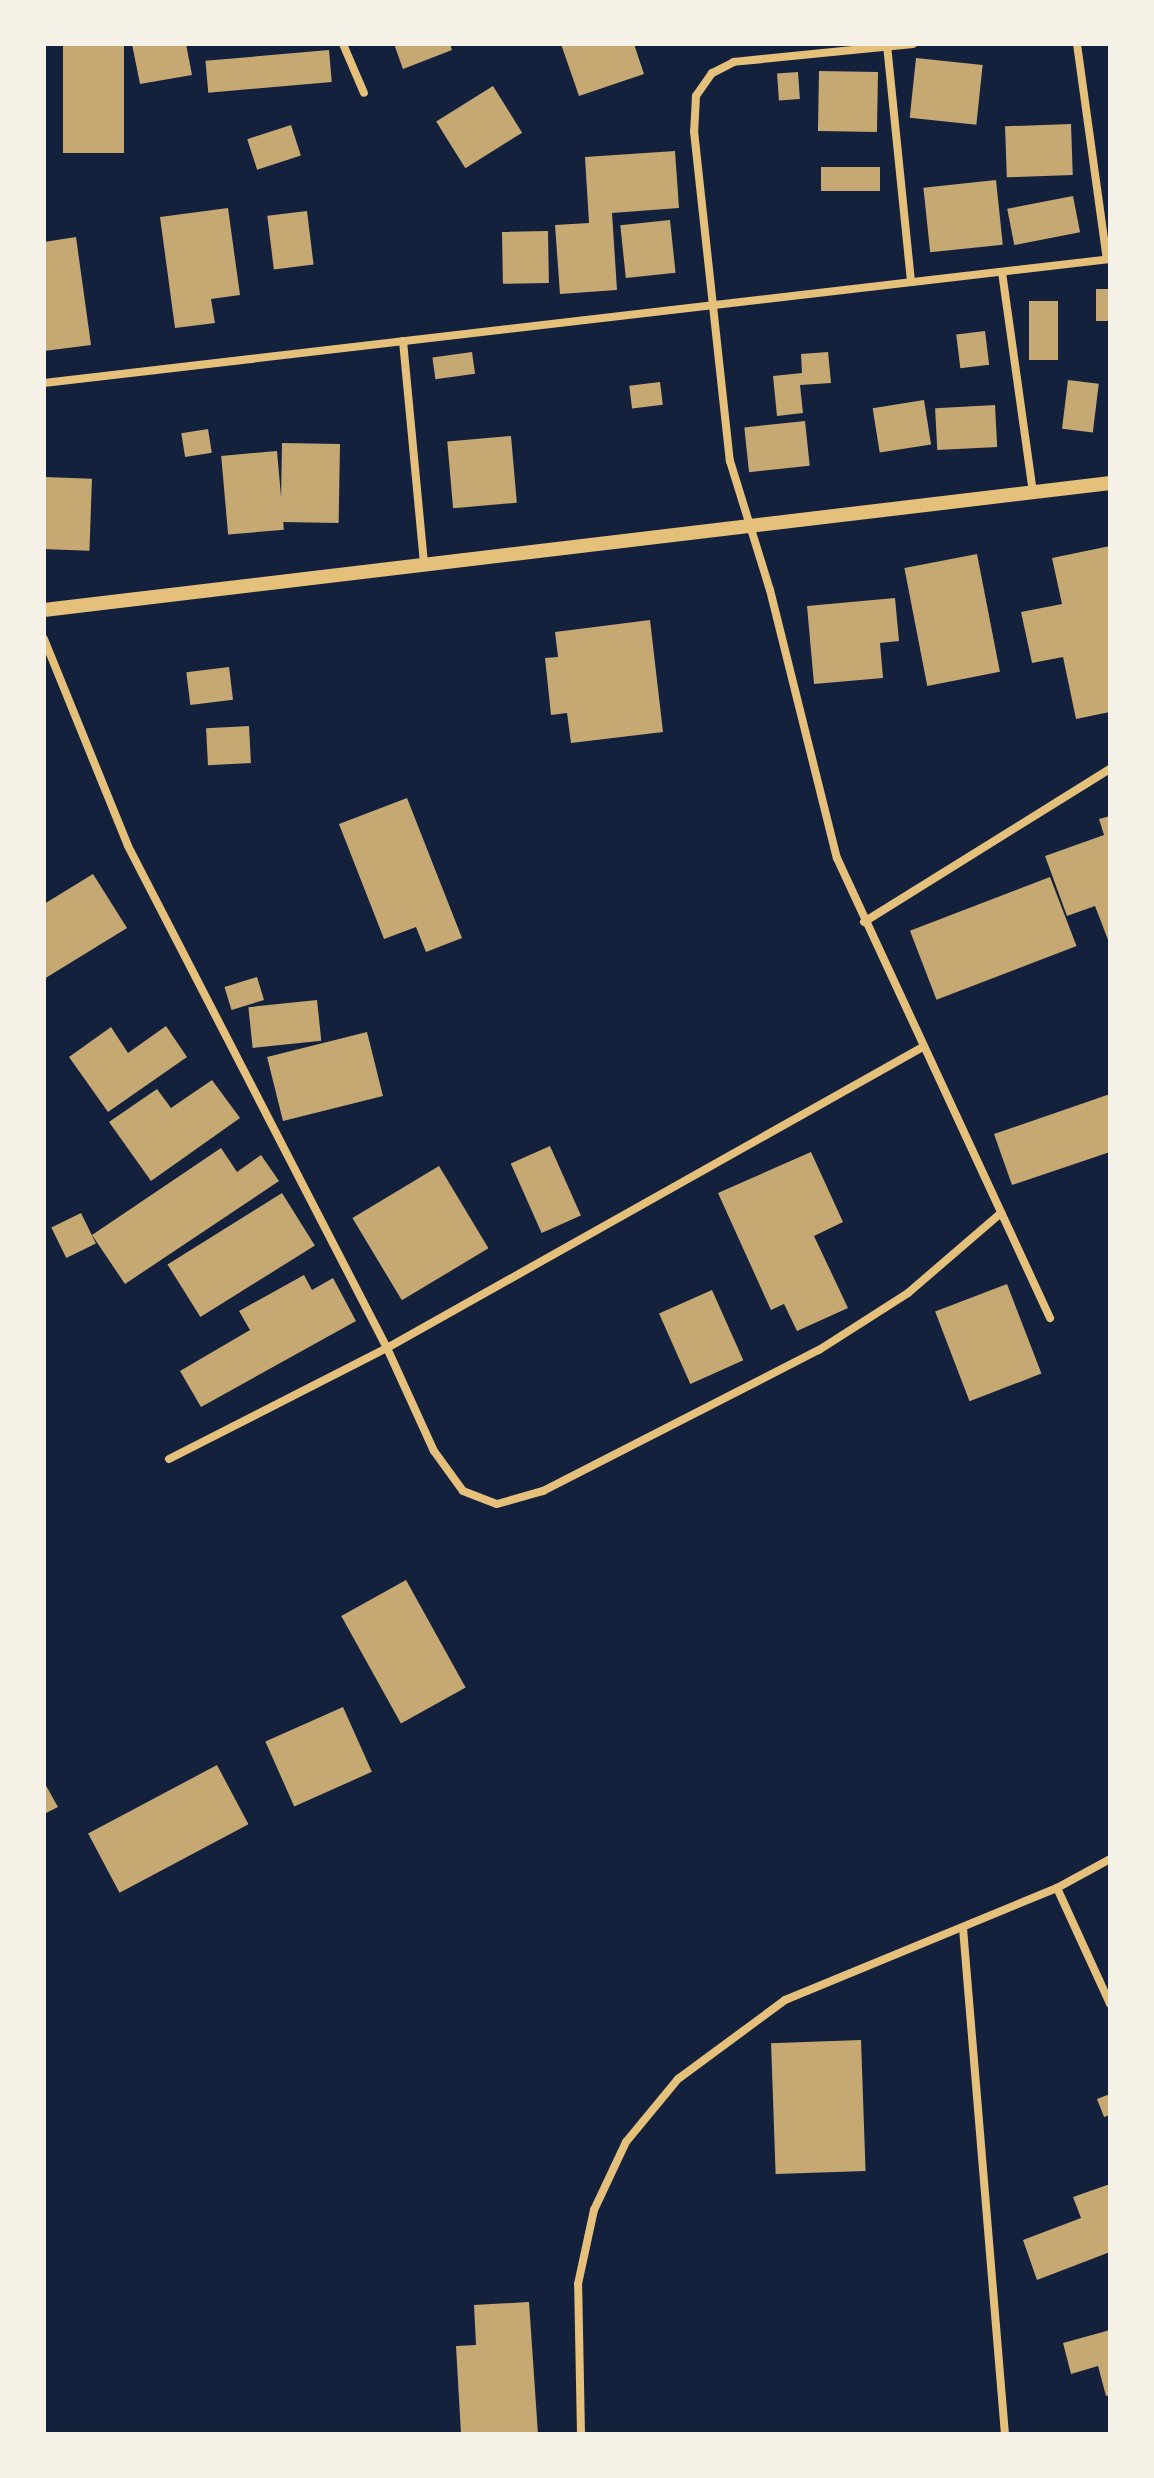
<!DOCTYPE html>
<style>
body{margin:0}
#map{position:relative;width:1154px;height:2478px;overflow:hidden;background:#14213d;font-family:"Noto Sans",sans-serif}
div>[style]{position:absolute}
.building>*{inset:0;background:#c6a872;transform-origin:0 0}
.minor>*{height:8px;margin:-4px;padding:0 4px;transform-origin:4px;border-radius:4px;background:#e5c07b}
.tertiary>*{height:14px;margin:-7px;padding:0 7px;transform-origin:7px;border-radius:7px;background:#e5c07b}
span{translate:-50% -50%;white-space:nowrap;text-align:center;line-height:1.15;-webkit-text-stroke:6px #f6f1e7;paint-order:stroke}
.frame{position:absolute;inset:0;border:46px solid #f6f1e7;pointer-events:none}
</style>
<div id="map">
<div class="building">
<i style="left:63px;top:44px;width:61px;height:109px"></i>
<i style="clip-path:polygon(132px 44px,186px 44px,192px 75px,140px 84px)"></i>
<i style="clip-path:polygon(394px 44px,450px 44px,452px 50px,403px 69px)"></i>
<i style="clip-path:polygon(561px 44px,634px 44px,644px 74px,579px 96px)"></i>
<i style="left:329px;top:50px;width:32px;height:124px;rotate:85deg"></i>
<i style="left:916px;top:58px;width:67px;height:60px;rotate:6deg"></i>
<i style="left:819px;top:71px;width:59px;height:60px;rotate:1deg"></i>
<i style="left:798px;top:72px;width:27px;height:21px;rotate:86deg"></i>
<i style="left:493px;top:86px;width:55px;height:67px;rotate:58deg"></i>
<i style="left:1071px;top:124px;width:51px;height:66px;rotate:88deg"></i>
<i style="left:291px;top:125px;width:32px;height:46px;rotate:72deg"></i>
<i style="clip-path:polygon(675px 151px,679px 208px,612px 213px,617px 290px,560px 294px,555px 225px,589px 223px,585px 157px)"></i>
<i style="left:821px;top:167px;width:59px;height:24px"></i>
<i style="left:996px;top:180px;width:65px;height:73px;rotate:84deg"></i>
<i style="left:1073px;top:196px;width:37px;height:67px;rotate:79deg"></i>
<i style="clip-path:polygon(228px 208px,240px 295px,211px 299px,215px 323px,175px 328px,160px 217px)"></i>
<i style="left:307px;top:211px;width:54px;height:40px;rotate:83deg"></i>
<i style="left:670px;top:220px;width:53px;height:50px;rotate:84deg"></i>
<i style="left:548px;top:231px;width:52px;height:46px;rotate:89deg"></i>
<i style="clip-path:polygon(76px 237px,91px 345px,44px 351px,44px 242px)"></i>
<i style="left:1096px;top:289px;width:14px;height:32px"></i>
<i style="left:1029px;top:301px;width:29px;height:59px"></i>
<i style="left:985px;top:331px;width:34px;height:29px;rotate:83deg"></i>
<i style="left:472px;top:352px;width:22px;height:40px;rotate:82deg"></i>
<i style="clip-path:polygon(828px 352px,831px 383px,800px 385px,803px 413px,777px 416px,773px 376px,802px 373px,801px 354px)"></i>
<i style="left:1068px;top:380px;width:31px;height:49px;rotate:7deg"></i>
<i style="left:660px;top:382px;width:23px;height:31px;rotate:83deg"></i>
<i style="left:924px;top:400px;width:45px;height:52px;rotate:81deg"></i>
<i style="left:995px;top:405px;width:42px;height:60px;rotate:87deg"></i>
<i style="left:805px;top:421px;width:45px;height:61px;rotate:84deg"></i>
<i style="left:208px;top:429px;width:24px;height:27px;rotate:81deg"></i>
<i style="left:511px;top:436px;width:67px;height:64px;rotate:85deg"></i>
<i style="left:282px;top:443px;width:58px;height:79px;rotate:1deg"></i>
<i style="left:277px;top:451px;width:79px;height:56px;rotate:85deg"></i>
<i style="left:44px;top:477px;width:48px;height:72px;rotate:2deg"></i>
<i style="clip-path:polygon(1110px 546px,1110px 712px,1076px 719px,1063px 657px,1032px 663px,1021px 612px,1062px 604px,1052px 558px)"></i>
<i style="left:977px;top:554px;width:120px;height:74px;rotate:79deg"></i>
<i style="clip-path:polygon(895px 598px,899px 641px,880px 643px,883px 678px,814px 684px,807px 606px)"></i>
<i style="clip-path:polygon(650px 620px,663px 732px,571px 743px,567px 713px,551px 715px,545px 658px,558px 657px,555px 632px)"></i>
<i style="left:229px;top:667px;width:33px;height:43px;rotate:83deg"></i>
<i style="left:249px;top:726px;width:37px;height:43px;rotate:87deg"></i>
<i style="clip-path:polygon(407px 798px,462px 938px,426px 952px,416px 927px,384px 939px,339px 824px)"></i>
<i style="clip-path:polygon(1110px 816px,1110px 945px,1095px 906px,1067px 916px,1045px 856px,1104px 835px,1099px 819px)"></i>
<i style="clip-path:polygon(93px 874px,127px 928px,44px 979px,44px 904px)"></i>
<i style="left:1050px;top:877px;width:74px;height:150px;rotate:69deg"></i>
<i style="left:257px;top:977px;width:24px;height:34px;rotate:73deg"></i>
<i style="left:317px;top:1000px;width:41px;height:69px;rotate:84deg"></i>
<i style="clip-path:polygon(166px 1026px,187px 1057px,108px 1112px,69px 1057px,111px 1027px,128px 1053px)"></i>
<i style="left:367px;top:1032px;width:66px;height:103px;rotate:76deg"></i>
<i style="clip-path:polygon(212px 1080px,240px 1118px,151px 1181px,109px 1122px,157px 1089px,171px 1108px)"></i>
<i style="clip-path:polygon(1110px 1094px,1110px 1152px,1012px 1185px,994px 1134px)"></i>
<i style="left:550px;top:1146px;width:76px;height:43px;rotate:66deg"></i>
<i style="clip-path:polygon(221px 1148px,237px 1172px,261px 1155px,279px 1181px,125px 1284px,92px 1235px)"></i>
<i style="clip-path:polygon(811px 1152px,843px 1222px,814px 1236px,848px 1308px,797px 1331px,784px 1304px,771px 1310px,718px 1193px)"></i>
<i style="left:439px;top:1166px;width:96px;height:101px;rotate:59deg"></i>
<i style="left:282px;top:1193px;width:62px;height:135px;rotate:58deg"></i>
<i style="left:81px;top:1213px;width:34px;height:33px;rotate:64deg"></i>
<i style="clip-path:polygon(304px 1275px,312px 1290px,333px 1278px,356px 1321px,201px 1407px,180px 1371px,250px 1330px,239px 1311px)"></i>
<i style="left:1007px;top:1284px;width:96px;height:77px;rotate:69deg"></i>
<i style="left:712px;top:1290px;width:77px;height:58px;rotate:66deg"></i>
<i style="left:406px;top:1580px;width:123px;height:74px;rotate:61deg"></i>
<i style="left:343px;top:1707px;width:71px;height:85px;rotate:66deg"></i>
<i style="left:217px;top:1765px;width:67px;height:146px;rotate:62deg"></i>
<i style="clip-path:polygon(44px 1782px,58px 1807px,44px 1814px)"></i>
<i style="left:861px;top:2040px;width:131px;height:90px;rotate:88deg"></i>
<i style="clip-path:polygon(1110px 2094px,1110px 2115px,1104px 2117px,1097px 2099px)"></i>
<i style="clip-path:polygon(1110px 2184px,1110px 2252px,1037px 2280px,1023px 2240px,1081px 2218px,1073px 2197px)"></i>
<i style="clip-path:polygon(529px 2302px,538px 2434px,461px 2434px,456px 2346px,476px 2345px,474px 2305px)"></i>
<i style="clip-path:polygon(1110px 2330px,1110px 2395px,1106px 2396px,1098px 2366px,1071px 2374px,1063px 2343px)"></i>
</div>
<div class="minor">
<i style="left:343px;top:44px;width:53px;rotate:66.8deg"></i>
<i style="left:913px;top:44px;width:180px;rotate:174.3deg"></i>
<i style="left:734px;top:62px;width:25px;rotate:153deg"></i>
<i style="left:712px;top:73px;width:28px;rotate:125deg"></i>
<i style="left:696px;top:96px;width:35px;rotate:93deg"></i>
<i style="left:694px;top:131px;width:332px;rotate:83.8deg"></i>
<i style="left:730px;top:461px;width:135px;rotate:72.8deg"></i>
<i style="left:770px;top:590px;width:276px;rotate:76deg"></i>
<i style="left:837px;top:858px;width:507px;rotate:65.15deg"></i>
<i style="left:1077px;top:44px;width:217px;rotate:82.1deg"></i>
<i style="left:887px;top:45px;width:238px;rotate:84.2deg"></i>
<i style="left:1002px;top:272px;width:222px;rotate:82deg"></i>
<i style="left:403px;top:341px;width:225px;rotate:84.6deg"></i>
<i style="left:44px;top:383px;width:1073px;rotate:-6.63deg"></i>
<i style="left:44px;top:639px;width:223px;rotate:67.9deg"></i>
<i style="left:128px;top:846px;width:565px;rotate:62.71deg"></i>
<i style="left:387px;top:1348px;width:113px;rotate:65.5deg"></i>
<i style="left:434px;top:1451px;width:49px;rotate:54.1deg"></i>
<i style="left:463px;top:1491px;width:36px;rotate:21deg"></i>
<i style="left:497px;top:1504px;width:48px;rotate:-15.8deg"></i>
<i style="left:543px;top:1491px;width:310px;rotate:-27.1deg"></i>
<i style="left:819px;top:1350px;width:106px;rotate:-32.6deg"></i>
<i style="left:908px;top:1293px;width:123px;rotate:-40.7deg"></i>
<i style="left:864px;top:922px;width:290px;rotate:-31.9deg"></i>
<i style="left:169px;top:1459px;width:245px;rotate:-27deg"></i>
<i style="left:387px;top:1348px;width:615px;rotate:-29.32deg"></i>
<i style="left:1057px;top:1888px;width:128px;rotate:65.4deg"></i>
<i style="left:963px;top:1928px;width:508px;rotate:85.26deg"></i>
<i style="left:581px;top:2434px;width:150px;rotate:-91.1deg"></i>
<i style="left:578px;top:2284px;width:76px;rotate:-77.8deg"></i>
<i style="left:594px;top:2210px;width:75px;rotate:-64.8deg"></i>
<i style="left:626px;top:2142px;width:82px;rotate:-50.5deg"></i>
<i style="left:678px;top:2079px;width:133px;rotate:-36.4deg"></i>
<i style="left:785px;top:2000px;width:294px;rotate:-22.4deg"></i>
<i style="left:1057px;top:1888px;width:60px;rotate:-28.7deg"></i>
</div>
<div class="tertiary">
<i style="left:44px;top:610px;width:1074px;rotate:-6.79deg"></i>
</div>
<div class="frame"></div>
</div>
